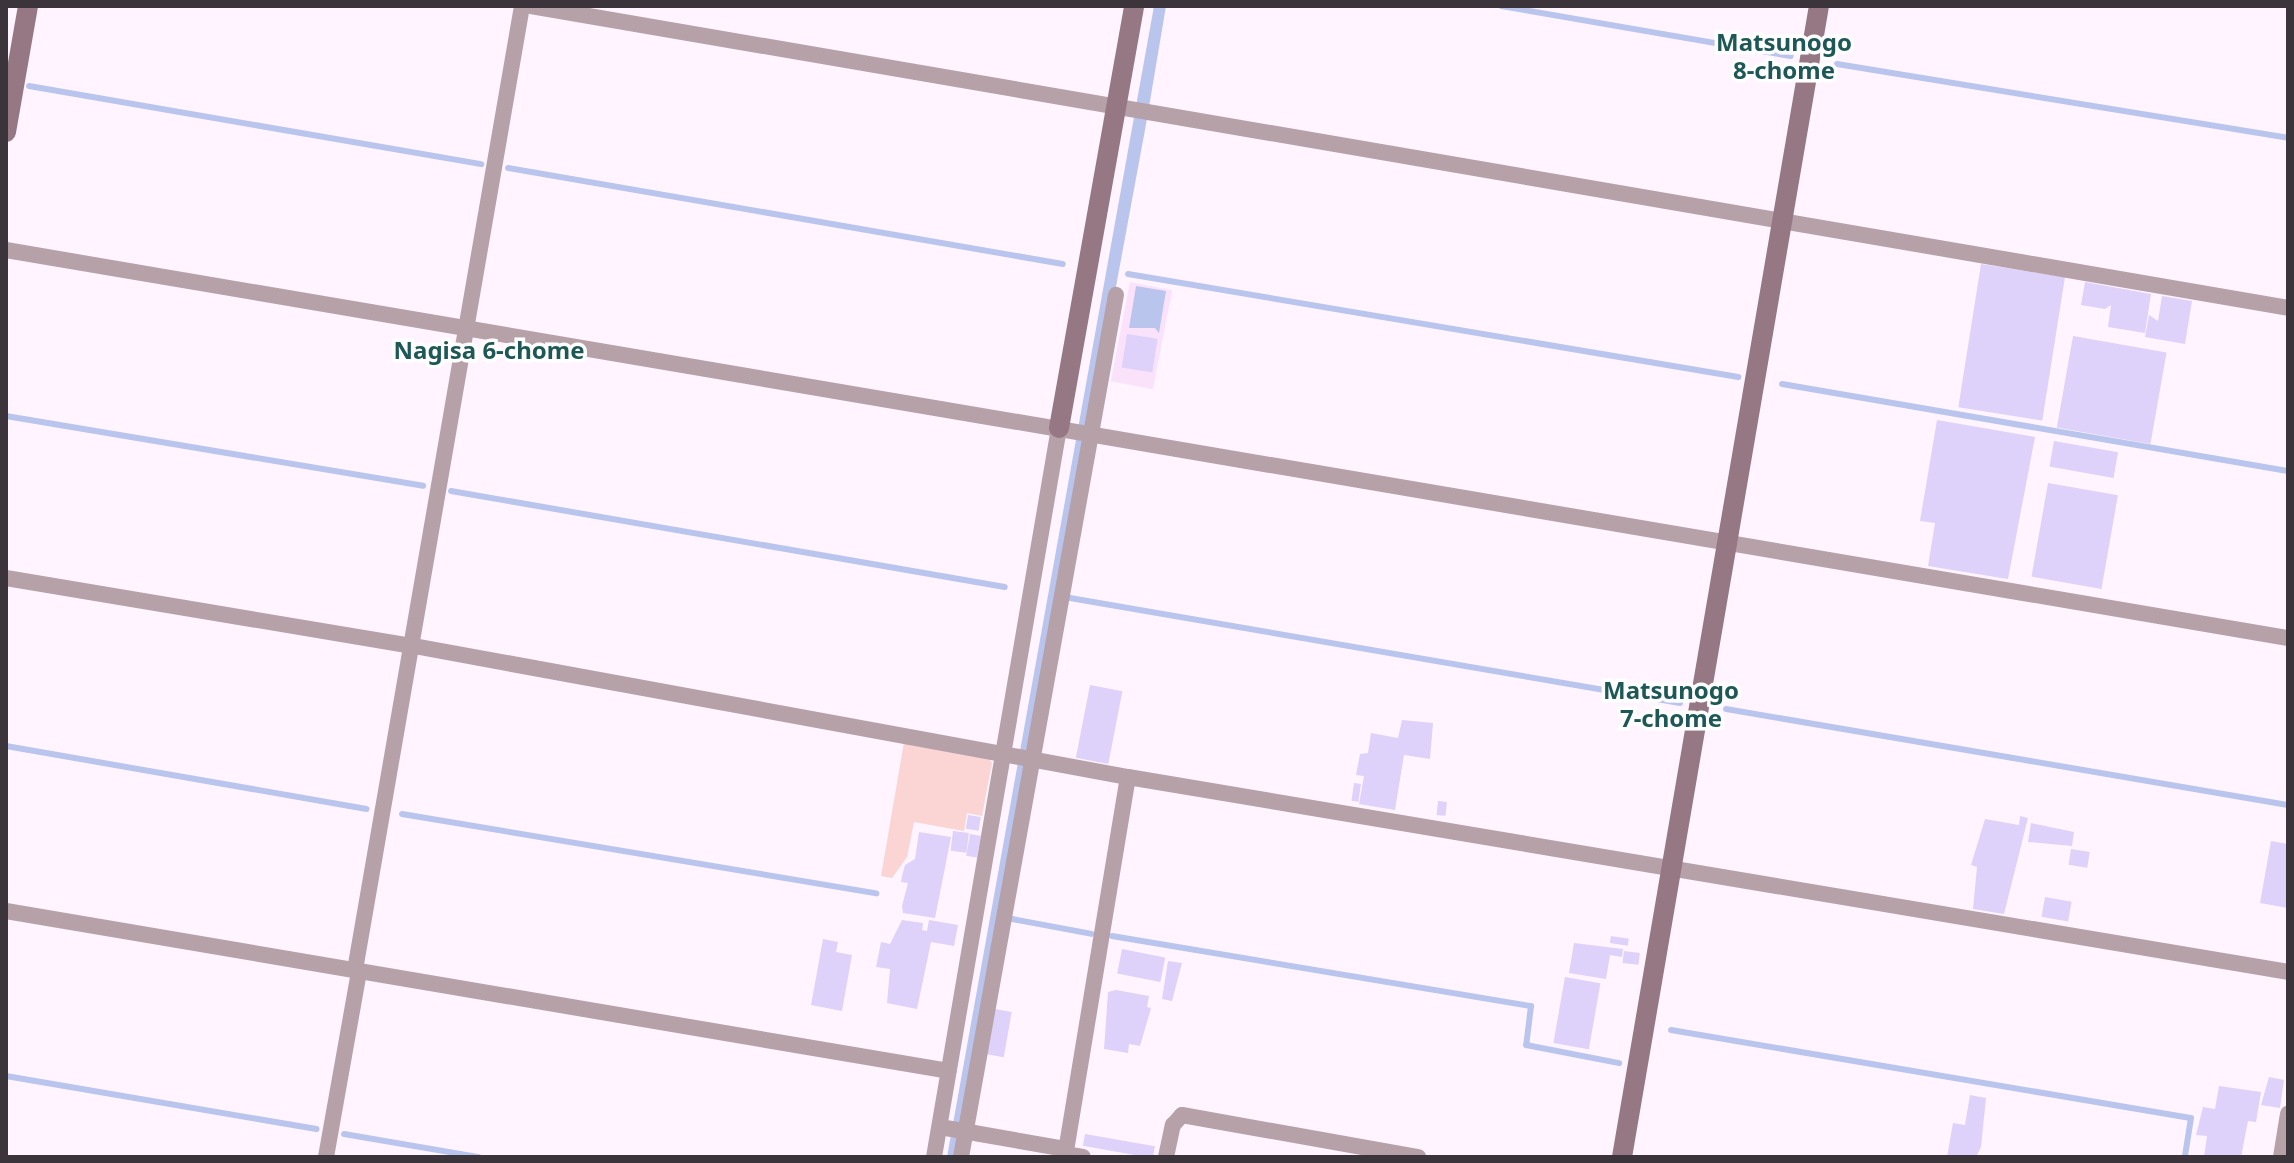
<!DOCTYPE html>
<style>
body{margin:0}
#map{position:relative;width:2294px;height:1163px;overflow:hidden;background:#fff4ff;font-family:"Noto Sans",sans-serif}
div>[style]{position:absolute}
.built>*{inset:0;background:#fbe2fb;transform-origin:0 0}
.green>*{inset:0;background:#fbd5d4}
.water>*{inset:0;background:#bac5ee}
.stream>*{height:6px;margin:-3px;padding:0 3px;transform-origin:3px;border-radius:3px;background:#bac5ee}
.building>*{inset:0;background:#ded1fa;transform-origin:0 0}
.street>*{height:16px;margin:-8px;padding:0 8px;transform-origin:8px;border-radius:8px;background:#b6a1a9}
.secondary>*{height:20px;margin:-10px;padding:0 10px;transform-origin:10px;border-radius:10px;background:#957883}
span{translate:-50% -50%;white-space:nowrap;text-align:center;line-height:1.15;-webkit-text-stroke:7px #fff;paint-order:stroke}
.neighbourhood-label{font-size:24px;color:#1d5856;font-weight:700}
.frame{position:absolute;inset:0;border:8px solid #3b343b;pointer-events:none}
</style>
<div id="map">
<div class="built">
<i style="left:1130px;top:282px;width:43px;height:101px;rotate:11deg"></i>
</div>
<div class="green">
<i style="clip-path:polygon(904px 742px,987px 756px,992px 763px,982px 816px,967px 813px,964px 831px,914px 822px,907px 857px,892px 878px,881px 876px)"></i>
</div>
<div class="water">
<i style="clip-path:polygon(1154px 6px,1166px 6px,1147px 119px,955px 1157px,947px 1157px)"></i>
<i style="clip-path:polygon(1136px 286px,1166px 291px,1159px 333px,1155px 328px,1129px 328px)"></i>
</div>
<div class="stream">
<i style="left:1501px;top:6px;width:294px;rotate:9.8deg"></i>
<i style="left:1837px;top:64px;width:457px;rotate:9.3deg"></i>
<i style="left:29px;top:86px;width:459px;rotate:9.8deg"></i>
<i style="left:508px;top:168px;width:563px;rotate:9.81deg"></i>
<i style="left:1128px;top:274px;width:619px;rotate:9.58deg"></i>
<i style="left:1782px;top:384px;width:513px;rotate:9.76deg"></i>
<i style="left:6px;top:416px;width:423px;rotate:9.5deg"></i>
<i style="left:451px;top:491px;width:562px;rotate:9.83deg"></i>
<i style="left:1070px;top:598px;width:619px;rotate:9.77deg"></i>
<i style="left:1726px;top:709px;width:570px;rotate:9.69deg"></i>
<i style="left:6px;top:746px;width:366px;rotate:9.9deg"></i>
<i style="left:402px;top:814px;width:481px;rotate:9.5deg"></i>
<i style="left:1012px;top:919px;width:81px;rotate:10.6deg"></i>
<i style="left:1112px;top:936px;width:425px;rotate:9.5deg"></i>
<i style="left:1531px;top:1006px;width:39px;rotate:97deg"></i>
<i style="left:1526px;top:1045px;width:95px;rotate:11deg"></i>
<i style="left:1671px;top:1030px;width:527px;rotate:9.61deg"></i>
<i style="left:2191px;top:1118px;width:39px;rotate:99deg"></i>
<i style="left:6px;top:1076px;width:315px;rotate:9.7deg"></i>
<i style="left:344px;top:1134px;width:137px;rotate:9.7deg"></i>
</div>
<div class="building">
<i style="left:1981px;top:264px;width:85px;height:145px;rotate:9deg"></i>
<i style="clip-path:polygon(2085px 282px,2151px 294px,2145px 333px,2108px 327px,2111px 305px,2105px 309px,2081px 305px)"></i>
<i style="clip-path:polygon(2162px 296px,2192px 301px,2185px 344px,2145px 337px,2149px 315px,2158px 321px)"></i>
<i style="left:1127px;top:334px;width:31px;height:34px;rotate:9deg"></i>
<i style="left:2073px;top:336px;width:95px;height:93px;rotate:10deg"></i>
<i style="clip-path:polygon(1937px 420px,2035px 437px,2008px 579px,1928px 566px,1935px 523px,1920px 521px)"></i>
<i style="left:2054px;top:441px;width:65px;height:26px;rotate:10deg"></i>
<i style="left:2048px;top:483px;width:71px;height:95px;rotate:10deg"></i>
<i style="left:1090px;top:685px;width:33px;height:74px;rotate:11deg"></i>
<i style="clip-path:polygon(1402px 720px,1433px 723px,1430px 759px,1404px 755px,1395px 810px,1359px 804px,1364px 776px,1356px 775px,1360px 754px,1368px 753px,1371px 733px,1398px 738px)"></i>
<i style="left:1354px;top:783px;width:7px;height:18px;rotate:8deg"></i>
<i style="left:1438px;top:801px;width:9px;height:14px;rotate:6deg"></i>
<i style="left:968px;top:815px;width:13px;height:14px;rotate:9deg"></i>
<i style="clip-path:polygon(2020px 816px,2028px 818px,2004px 914px,1973px 909px,1977px 867px,1971px 865px,1985px 819px,2019px 825px)"></i>
<i style="clip-path:polygon(2031px 823px,2074px 832px,2072px 846px,2028px 842px)"></i>
<i style="left:953px;top:831px;width:16px;height:20px;rotate:7deg"></i>
<i style="clip-path:polygon(919px 832px,951px 837px,935px 918px,903px 913px,902px 906px,908px 883px,901px 882px,902px 876px,905px 865px,915px 859px)"></i>
<i style="left:970px;top:834px;width:11px;height:22px;rotate:10deg"></i>
<i style="clip-path:polygon(2271px 841px,2288px 844px,2288px 908px,2260px 903px)"></i>
<i style="left:2071px;top:849px;width:19px;height:16px;rotate:9deg"></i>
<i style="left:2045px;top:897px;width:27px;height:20px;rotate:10deg"></i>
<i style="clip-path:polygon(902px 920px,923px 923px,922px 930px,927px 931px,929px 920px,958px 925px,954px 946px,931px 942px,917px 1009px,887px 1003px,890px 969px,876px 967px,881px 942px,890px 944px)"></i>
<i style="left:1611px;top:936px;width:18px;height:7px;rotate:9deg"></i>
<i style="clip-path:polygon(823px 939px,838px 942px,836px 952px,852px 955px,842px 1011px,811px 1005px)"></i>
<i style="clip-path:polygon(1574px 943px,1623px 949px,1622px 957px,1610px 955px,1606px 979px,1569px 973px)"></i>
<i style="left:1122px;top:949px;width:44px;height:25px;rotate:11deg"></i>
<i style="left:1624px;top:951px;width:16px;height:12px;rotate:7deg"></i>
<i style="clip-path:polygon(1168px 961px,1182px 963px,1172px 1001px,1162px 999px)"></i>
<i style="left:1565px;top:977px;width:36px;height:67px;rotate:10deg"></i>
<i style="clip-path:polygon(1116px 990px,1149px 996px,1147px 1007px,1151px 1008px,1140px 1046px,1129px 1044px,1128px 1053px,1104px 1049px,1108px 992px)"></i>
<i style="left:995px;top:1009px;width:17px;height:46px;rotate:10deg"></i>
<i style="clip-path:polygon(2269px 1077px,2284px 1080px,2280px 1108px,2261px 1105px)"></i>
<i style="clip-path:polygon(2219px 1086px,2261px 1092px,2256px 1122px,2248px 1121px,2241px 1157px,2204px 1157px,2207px 1136px,2196px 1135px,2203px 1107px,2215px 1109px)"></i>
<i style="clip-path:polygon(1970px 1095px,1986px 1098px,1981px 1147px,1976px 1157px,1947px 1157px,1953px 1123px,1965px 1125px)"></i>
<i style="left:1085px;top:1134px;width:71px;height:12px;rotate:10deg"></i>
</div>
<div class="street">
<i style="left:531px;top:6px;width:1783px;rotate:9.75deg"></i>
<i style="left:6px;top:250px;width:2315px;rotate:9.65deg"></i>
<i style="left:6px;top:578px;width:414px;rotate:9.5deg"></i>
<i style="left:414px;top:646px;width:726px;rotate:10.4deg"></i>
<i style="left:1128px;top:777px;width:1176px;rotate:9.54deg"></i>
<i style="left:6px;top:911px;width:956px;rotate:9.63deg"></i>
<i style="left:355px;top:970px;width:978px;rotate:-80.17deg"></i>
<i style="left:940px;top:1127px;width:128px;rotate:9.9deg"></i>
<i style="left:1065px;top:1154px;width:18px;rotate:9deg"></i>
<i style="left:326px;top:1157px;width:189px;rotate:-79.9deg"></i>
<i style="left:934px;top:1157px;width:740px;rotate:-80.27deg"></i>
<i style="left:961px;top:1157px;width:876px;rotate:-79.81deg"></i>
<i style="left:1065px;top:1157px;width:385px;rotate:-80.6deg"></i>
<i style="left:1166px;top:1157px;width:33px;rotate:-78deg"></i>
<i style="left:1173px;top:1125px;width:13px;rotate:-48deg"></i>
<i style="left:1182px;top:1115px;width:240px;rotate:10.1deg"></i>
<i style="left:2281px;top:1157px;width:44px;rotate:-80.8deg"></i>
</div>
<div class="secondary">
<i style="left:6px;top:132px;width:128px;rotate:-80.1deg"></i>
<i style="left:1059px;top:428px;width:429px;rotate:-79.9deg"></i>
<i style="left:1622px;top:1157px;width:1168px;rotate:-80.29deg"></i>
</div>
<div class="neighbourhood-label">
<span style="left:1784px;top:56px">Matsunogo<br>8-chome</span>
<span style="left:489px;top:350px">Nagisa 6-chome</span>
<span style="left:1671px;top:704px">Matsunogo<br>7-chome</span>
</div>
<div class="frame"></div>
</div>
